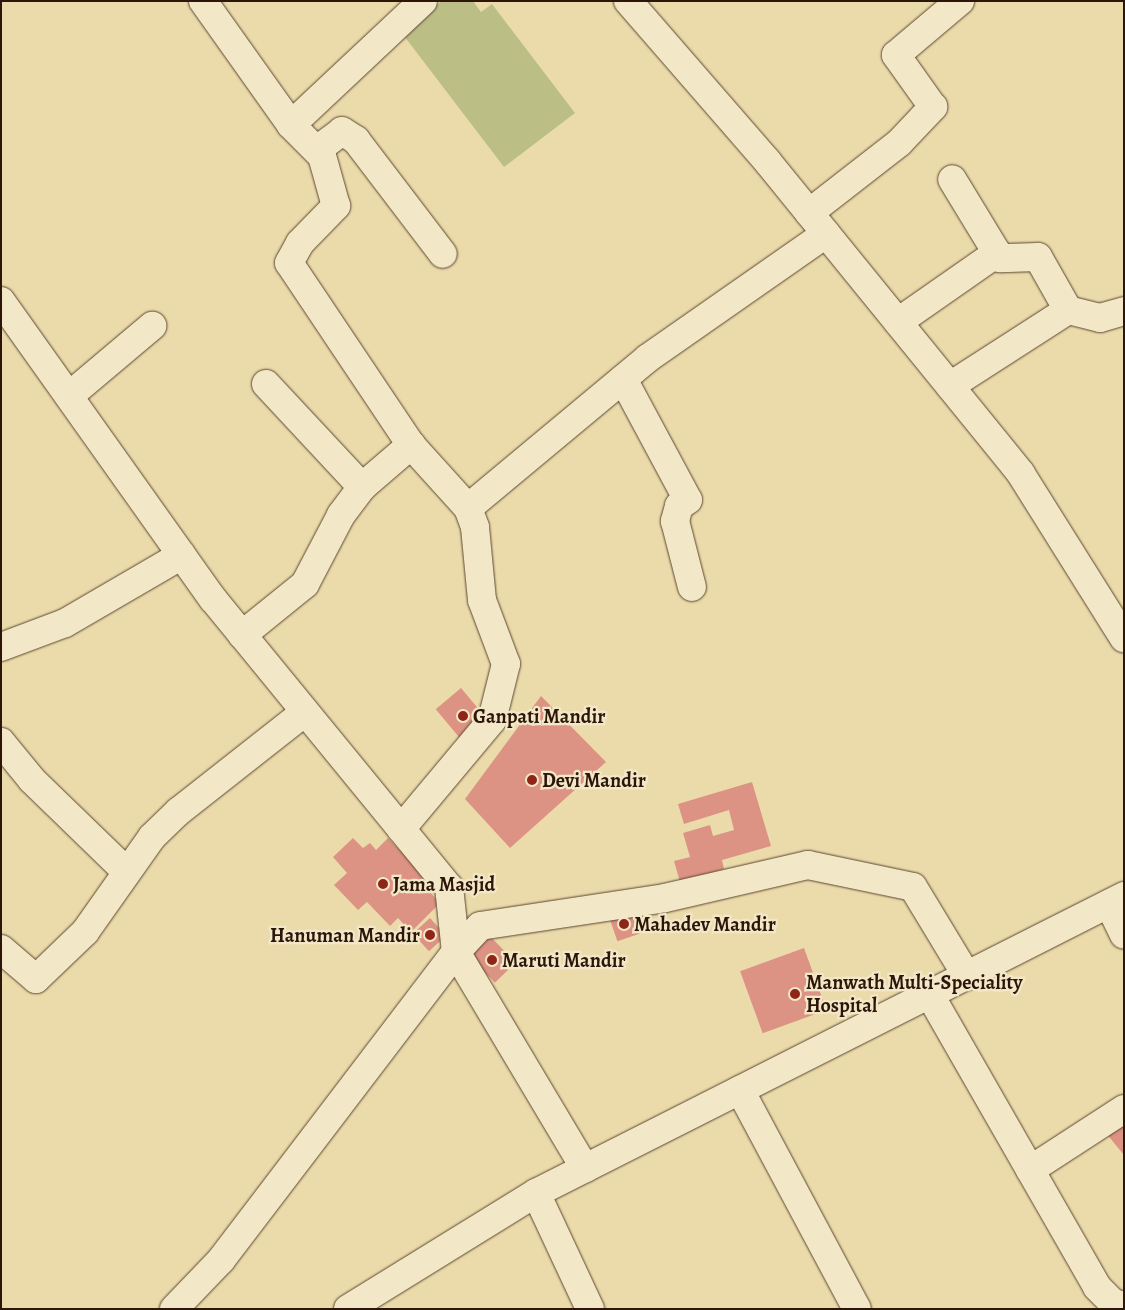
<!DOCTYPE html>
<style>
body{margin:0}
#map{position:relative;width:1125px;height:1310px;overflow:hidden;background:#ebdbaa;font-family:Alegreya,serif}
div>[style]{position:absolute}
.green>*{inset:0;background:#bbbf86}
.building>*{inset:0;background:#dd9383;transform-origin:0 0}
.roads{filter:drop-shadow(0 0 1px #5c4631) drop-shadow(0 0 1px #5c4631)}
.minor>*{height:28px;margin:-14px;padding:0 14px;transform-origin:14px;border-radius:14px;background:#f2e8c8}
.tertiary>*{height:28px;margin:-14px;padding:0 14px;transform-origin:14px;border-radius:14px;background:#f2e8c8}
.dots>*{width:14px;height:14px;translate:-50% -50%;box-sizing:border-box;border:2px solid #f2e8c8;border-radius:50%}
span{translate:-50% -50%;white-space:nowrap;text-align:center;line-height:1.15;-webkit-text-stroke:4.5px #f2e8c8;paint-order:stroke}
.poi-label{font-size:20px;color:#2c1509;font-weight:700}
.left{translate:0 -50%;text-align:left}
.right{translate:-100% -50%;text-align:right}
.frame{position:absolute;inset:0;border:2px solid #2c1509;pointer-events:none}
</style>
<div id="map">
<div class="green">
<i style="clip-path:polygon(442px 1px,473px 1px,481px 12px,492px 4px,575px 113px,504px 167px,401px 32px)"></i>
</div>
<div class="building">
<i style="left:461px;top:688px;width:43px;height:33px;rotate:50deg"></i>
<i style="clip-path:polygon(541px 696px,606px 762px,510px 848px,465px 799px)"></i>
<i style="clip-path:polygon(752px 782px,771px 846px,722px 860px,724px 869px,680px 882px,674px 861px,690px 857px,683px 833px,710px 825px,713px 836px,734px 830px,729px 810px,684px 824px,678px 804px)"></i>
<i style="clip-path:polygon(353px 838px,363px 848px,370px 843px,376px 850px,388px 838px,431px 883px,426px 888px,440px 903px,411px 932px,398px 918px,390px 926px,367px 902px,358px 910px,334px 885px,347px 873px,333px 857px)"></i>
<i style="left:631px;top:907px;width:28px;height:24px;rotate:71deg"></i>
<i style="left:430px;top:918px;width:24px;height:23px;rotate:48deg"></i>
<i style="left:490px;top:936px;width:37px;height:29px;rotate:46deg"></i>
<i style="left:804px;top:948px;width:66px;height:68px;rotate:70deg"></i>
<i style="clip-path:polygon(1124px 1117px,1124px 1155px,1105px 1132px)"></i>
</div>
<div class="roads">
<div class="minor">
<i style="left:203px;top:1px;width:152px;rotate:54.6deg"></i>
<i style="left:628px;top:1px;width:212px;rotate:49deg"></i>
<i style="left:767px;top:161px;width:403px;rotate:50.9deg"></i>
<i style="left:1021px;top:474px;width:194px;rotate:57.9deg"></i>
<i style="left:317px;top:150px;width:31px;rotate:-37deg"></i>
<i style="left:342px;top:131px;width:17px;rotate:33deg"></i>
<i style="left:356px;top:140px;width:143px;rotate:52.7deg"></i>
<i style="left:809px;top:213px;width:114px;rotate:-37.9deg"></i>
<i style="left:899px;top:143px;width:50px;rotate:-46.6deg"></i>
<i style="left:933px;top:107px;width:64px;rotate:-125.4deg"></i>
<i style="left:896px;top:55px;width:84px;rotate:-40.2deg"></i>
<i style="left:1px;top:301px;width:366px;rotate:54.6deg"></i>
<i style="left:213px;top:599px;width:372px;rotate:50.7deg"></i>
<i style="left:449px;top:887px;width:65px;rotate:83.9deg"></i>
<i style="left:456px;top:952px;width:252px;rotate:59.2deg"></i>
<i style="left:1068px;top:310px;width:33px;rotate:14deg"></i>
<i style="left:1100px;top:318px;width:25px;rotate:-16deg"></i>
<i style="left:898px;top:322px;width:121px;rotate:-34.9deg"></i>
<i style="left:623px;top:379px;width:137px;rotate:61.8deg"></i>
<i style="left:688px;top:500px;width:11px;rotate:146deg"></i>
<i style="left:679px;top:506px;width:16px;rotate:105deg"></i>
<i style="left:675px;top:521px;width:68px;rotate:75.6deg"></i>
<i style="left:266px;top:384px;width:141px;rotate:47deg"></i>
<i style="left:950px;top:386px;width:140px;rotate:-32.8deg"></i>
<i style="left:1068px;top:310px;width:61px;rotate:-119.5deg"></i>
<i style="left:1038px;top:257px;width:38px;rotate:178deg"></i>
<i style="left:1000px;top:258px;width:92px;rotate:-121.3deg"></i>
<i style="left:69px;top:396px;width:109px;rotate:-40.1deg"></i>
<i style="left:468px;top:508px;width:234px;rotate:-39.8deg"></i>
<i style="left:648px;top:358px;width:217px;rotate:-34.9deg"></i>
<i style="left:242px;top:635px;width:81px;rotate:-39deg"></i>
<i style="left:305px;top:584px;width:78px;rotate:-62.4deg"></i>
<i style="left:341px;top:515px;width:35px;rotate:-53deg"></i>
<i style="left:362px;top:487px;width:65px;rotate:-40.6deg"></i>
<i style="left:1px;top:647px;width:68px;rotate:-20.6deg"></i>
<i style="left:65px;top:623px;width:135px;rotate:-30.2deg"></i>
<i style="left:1px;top:742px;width:49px;rotate:50.8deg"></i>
<i style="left:32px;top:780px;width:132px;rotate:44.1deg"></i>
<i style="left:401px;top:829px;width:142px;rotate:-50.1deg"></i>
<i style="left:492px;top:720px;width:58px;rotate:-76deg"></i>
<i style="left:506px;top:664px;width:68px;rotate:-110.6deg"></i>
<i style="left:482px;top:600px;width:73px;rotate:-95.5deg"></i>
<i style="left:475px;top:527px;width:20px;rotate:-110deg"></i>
<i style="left:468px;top:508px;width:85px;rotate:-132.1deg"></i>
<i style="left:411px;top:445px;width:219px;rotate:-123.8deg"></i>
<i style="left:289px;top:263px;width:23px;rotate:-61deg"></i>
<i style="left:300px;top:243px;width:52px;rotate:-45.8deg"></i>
<i style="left:336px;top:206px;width:52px;rotate:-105.6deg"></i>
<i style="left:322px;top:156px;width:44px;rotate:-135deg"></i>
<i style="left:291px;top:125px;width:181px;rotate:-43.2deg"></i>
<i style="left:1109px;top:904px;width:34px;rotate:64deg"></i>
<i style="left:1px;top:949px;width:46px;rotate:40.6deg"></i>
<i style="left:36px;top:979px;width:68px;rotate:-43.8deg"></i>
<i style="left:85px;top:932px;width:116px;rotate:-54.8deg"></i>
<i style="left:152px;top:837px;width:37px;rotate:-44deg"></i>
<i style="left:179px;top:811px;width:160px;rotate:-38.2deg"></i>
<i style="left:930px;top:995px;width:336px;rotate:60.2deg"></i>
<i style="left:1097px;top:1287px;width:23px;rotate:45deg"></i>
<i style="left:1113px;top:1303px;width:11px;rotate:15deg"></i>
<i style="left:740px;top:1090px;width:248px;rotate:61.9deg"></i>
<i style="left:1030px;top:1170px;width:112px;rotate:-33deg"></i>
<i style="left:536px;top:1193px;width:128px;rotate:65deg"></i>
<i style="left:174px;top:1309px;width:68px;rotate:-46.2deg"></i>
<i style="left:221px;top:1260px;width:387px;rotate:-52.7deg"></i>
<i style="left:456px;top:952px;width:35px;rotate:-47deg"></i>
<i style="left:480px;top:926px;width:187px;rotate:-8.6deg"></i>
<i style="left:665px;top:898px;width:147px;rotate:-13deg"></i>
<i style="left:808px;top:865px;width:107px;rotate:11.8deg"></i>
<i style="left:913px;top:887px;width:104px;rotate:58.8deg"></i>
</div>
<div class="tertiary">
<i style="left:348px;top:1309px;width:221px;rotate:-31.7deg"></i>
<i style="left:536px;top:1193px;width:659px;rotate:-26.8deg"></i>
</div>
</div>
<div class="dots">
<i style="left:463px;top:716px;background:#8f2418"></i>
<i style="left:532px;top:780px;background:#8f2418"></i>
<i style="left:383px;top:884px;background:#8f2418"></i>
<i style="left:624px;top:924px;background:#8f2418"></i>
<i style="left:430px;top:935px;background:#8f2418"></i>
<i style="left:492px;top:960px;background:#8f2418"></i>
<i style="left:795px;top:994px;background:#8f2418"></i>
</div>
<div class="poi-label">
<span class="left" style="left:473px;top:716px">Ganpati Mandir</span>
<span class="left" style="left:542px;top:780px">Devi Mandir</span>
<span class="left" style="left:393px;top:884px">Jama Masjid</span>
<span class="left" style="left:634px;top:924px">Mahadev Mandir</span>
<span class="right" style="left:420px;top:935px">Hanuman Mandir</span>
<span class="left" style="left:502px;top:960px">Maruti Mandir</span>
<span class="left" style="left:806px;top:994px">Manwath Multi-Speciality<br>Hospital</span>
</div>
<div class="frame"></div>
</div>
